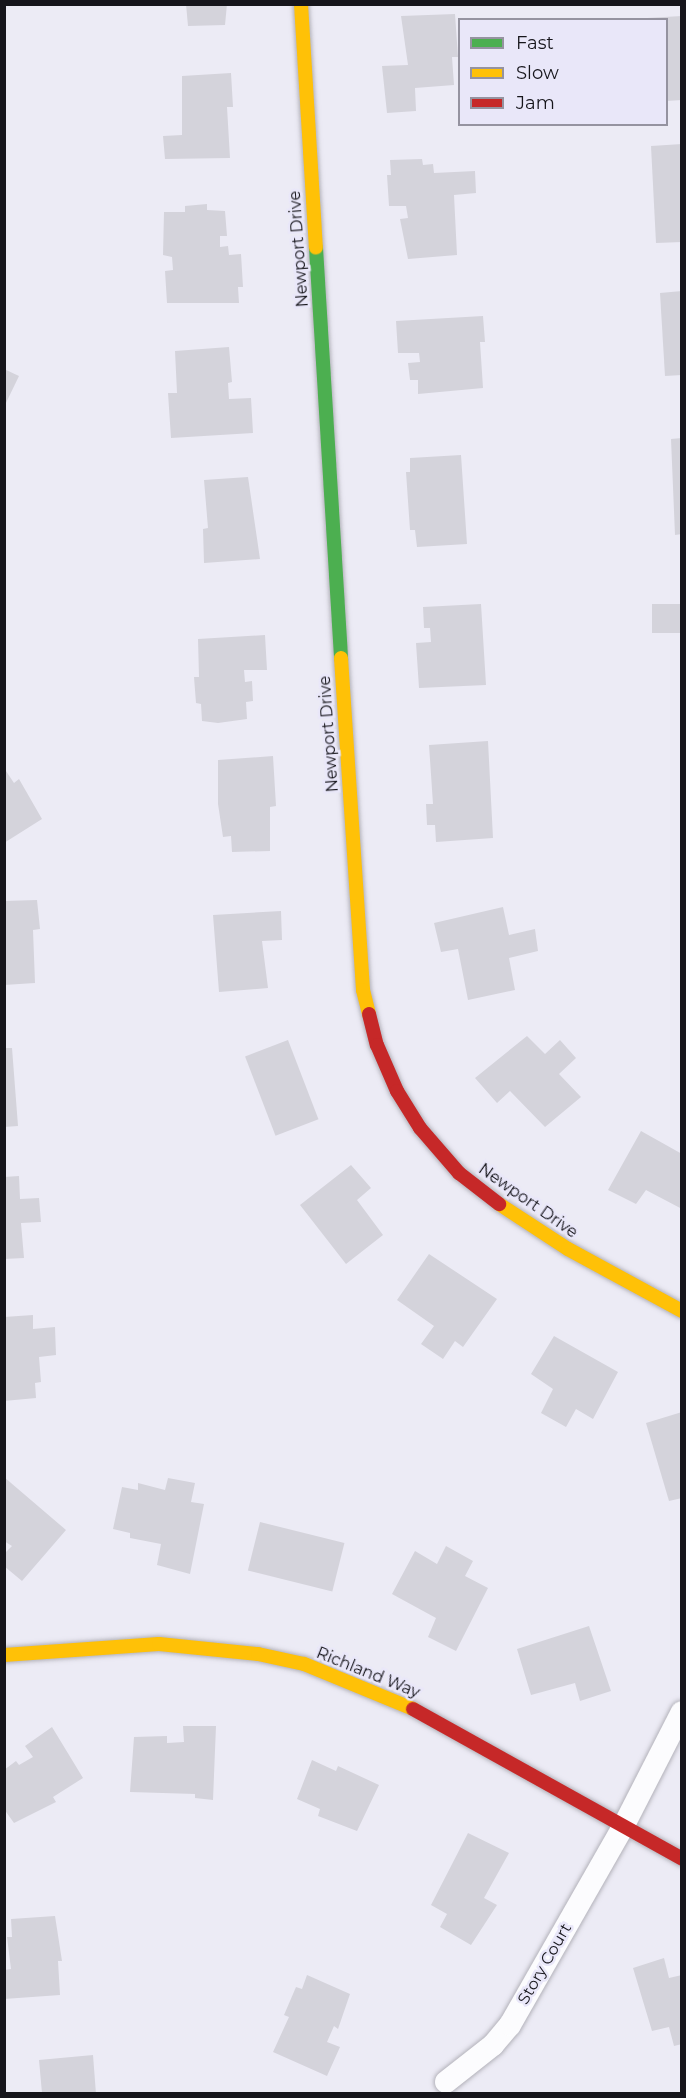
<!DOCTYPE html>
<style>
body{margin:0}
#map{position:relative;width:686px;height:2098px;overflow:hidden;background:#ecebf5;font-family:Montserrat,sans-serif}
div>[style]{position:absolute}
.building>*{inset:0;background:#d4d3db;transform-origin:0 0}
.roads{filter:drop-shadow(0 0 2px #b3b2ba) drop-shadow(0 0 2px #b3b2ba)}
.street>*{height:22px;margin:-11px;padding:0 11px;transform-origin:11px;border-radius:11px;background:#fcfcfe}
.fast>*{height:14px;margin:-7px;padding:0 7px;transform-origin:7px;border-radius:7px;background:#4caf50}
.slow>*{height:14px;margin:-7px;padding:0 7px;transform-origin:7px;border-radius:7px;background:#ffc107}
.jam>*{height:14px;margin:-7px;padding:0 7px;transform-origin:7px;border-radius:7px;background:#c62828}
span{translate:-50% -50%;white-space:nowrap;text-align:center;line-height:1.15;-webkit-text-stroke:5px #e9e7f9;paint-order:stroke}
.street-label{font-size:16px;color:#16151b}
.frame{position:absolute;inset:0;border:6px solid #16151b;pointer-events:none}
.legend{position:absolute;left:458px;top:18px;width:210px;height:108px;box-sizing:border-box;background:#e9e7f9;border:2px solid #9593a0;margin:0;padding:8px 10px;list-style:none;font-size:18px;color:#16151b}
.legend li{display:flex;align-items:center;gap:12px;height:30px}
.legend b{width:30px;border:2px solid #9593a0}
</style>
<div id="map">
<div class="building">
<i style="clip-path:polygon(186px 4px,227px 4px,225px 25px,188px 26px)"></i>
<i style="clip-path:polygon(455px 14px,458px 57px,452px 57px,454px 85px,415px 88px,416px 111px,387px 113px,382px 66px,408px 65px,401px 16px)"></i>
<i style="clip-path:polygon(682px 16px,682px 100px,666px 101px,666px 20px,647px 18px)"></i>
<i style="clip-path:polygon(231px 73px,233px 107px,227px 107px,230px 158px,165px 159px,163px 136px,182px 135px,182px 76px)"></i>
<i style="clip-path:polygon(682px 144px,682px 242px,656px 243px,651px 146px)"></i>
<i style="clip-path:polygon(422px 159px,423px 165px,433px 164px,434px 173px,475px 171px,476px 193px,454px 195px,457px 255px,408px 259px,400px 219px,408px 218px,406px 206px,389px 206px,387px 175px,391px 175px,390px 160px)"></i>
<i style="clip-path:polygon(207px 204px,207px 210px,225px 211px,227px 236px,220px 236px,220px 247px,228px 246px,229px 255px,241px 254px,243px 287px,238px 287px,239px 303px,167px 303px,165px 271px,173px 270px,172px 257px,163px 255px,164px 212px,185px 212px,185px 206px)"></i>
<i style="clip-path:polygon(682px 291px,682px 375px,665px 376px,660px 293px)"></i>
<i style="clip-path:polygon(483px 316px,485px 342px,480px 342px,483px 388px,418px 394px,418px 380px,410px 380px,408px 363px,420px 362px,419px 353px,398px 353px,396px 321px)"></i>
<i style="clip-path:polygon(229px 347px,232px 382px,228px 383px,229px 399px,251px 398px,253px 433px,171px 438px,168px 393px,177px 393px,175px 351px)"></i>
<i style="clip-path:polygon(4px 369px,19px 376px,4px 407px)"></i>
<i style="clip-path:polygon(682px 438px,682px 534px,675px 535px,671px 439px)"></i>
<i style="clip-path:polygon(461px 455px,467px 544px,417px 547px,415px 530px,410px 530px,406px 472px,410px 472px,410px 458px)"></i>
<i style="clip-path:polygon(248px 477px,260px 559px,204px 563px,203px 529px,208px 528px,204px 480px)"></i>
<i style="clip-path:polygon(481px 604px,486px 685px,419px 688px,416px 643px,431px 642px,430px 628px,424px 628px,423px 607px)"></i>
<i style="left:682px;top:604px;width:29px;height:30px;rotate:90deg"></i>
<i style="clip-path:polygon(265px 635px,267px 670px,244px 670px,245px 682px,252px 681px,253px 701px,246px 702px,247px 719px,218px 723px,202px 721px,201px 704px,196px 703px,194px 677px,199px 677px,198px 639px)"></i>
<i style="clip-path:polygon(488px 741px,493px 838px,436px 842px,435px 825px,427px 825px,426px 804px,433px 804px,429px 745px)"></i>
<i style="clip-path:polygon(273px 756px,276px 806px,270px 807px,270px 851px,232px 852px,231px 836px,223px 837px,218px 804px,218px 760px)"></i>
<i style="clip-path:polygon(4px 768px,14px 783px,19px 779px,42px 819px,4px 843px)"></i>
<i style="clip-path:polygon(37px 900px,40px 929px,33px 930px,35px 983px,4px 985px,4px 901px)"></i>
<i style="clip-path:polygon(503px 907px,509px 935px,535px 929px,538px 951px,509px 958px,515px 990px,468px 1000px,458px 949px,441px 952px,434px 923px)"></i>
<i style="clip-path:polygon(281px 911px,282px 940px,262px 941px,268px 988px,219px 992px,213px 915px)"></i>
<i style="clip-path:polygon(527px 1036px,545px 1054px,560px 1040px,576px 1058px,559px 1074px,581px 1097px,545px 1127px,510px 1091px,497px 1103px,475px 1078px)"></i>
<i style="left:288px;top:1040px;width:85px;height:46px;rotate:69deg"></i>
<i style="clip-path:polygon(4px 1048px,12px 1048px,18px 1126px,4px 1127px)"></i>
<i style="clip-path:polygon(641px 1131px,682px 1154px,682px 1209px,646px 1190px,636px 1204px,608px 1190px)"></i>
<i style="clip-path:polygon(351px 1165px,371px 1188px,357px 1200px,383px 1235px,346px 1264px,300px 1205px)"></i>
<i style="clip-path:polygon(19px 1176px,20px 1199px,39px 1198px,41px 1222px,21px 1223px,24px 1258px,4px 1259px,4px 1177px)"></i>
<i style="clip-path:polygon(429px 1254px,497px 1299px,463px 1347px,455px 1341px,443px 1359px,421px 1344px,434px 1326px,397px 1300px)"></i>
<i style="clip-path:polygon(33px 1315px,33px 1329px,55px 1327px,56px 1355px,39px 1357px,41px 1382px,35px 1383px,36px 1398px,4px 1401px,4px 1317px)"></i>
<i style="clip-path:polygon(554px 1336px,618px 1372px,593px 1419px,576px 1409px,566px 1427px,541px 1413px,553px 1389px,531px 1374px)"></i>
<i style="clip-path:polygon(682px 1412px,682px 1498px,669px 1501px,646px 1423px)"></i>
<i style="clip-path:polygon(4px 1477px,66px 1530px,22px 1581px,4px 1566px,4px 1554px,12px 1546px,4px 1541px)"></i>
<i style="clip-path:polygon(168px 1478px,195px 1483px,191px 1502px,204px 1504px,190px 1574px,157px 1565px,161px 1544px,130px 1538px,130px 1533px,113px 1529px,122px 1487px,138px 1490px,138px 1483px,165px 1490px)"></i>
<i style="left:260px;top:1522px;width:87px;height:50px;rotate:14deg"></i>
<i style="clip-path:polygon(446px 1546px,473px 1561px,465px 1576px,488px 1588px,456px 1651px,428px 1637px,436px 1618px,392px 1594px,415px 1551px,437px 1564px)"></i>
<i style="clip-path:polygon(589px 1626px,611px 1691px,580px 1701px,575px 1683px,531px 1695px,517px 1649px)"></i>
<i style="clip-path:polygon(183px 1726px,216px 1726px,213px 1800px,195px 1798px,195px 1794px,130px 1792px,134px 1737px,167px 1736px,167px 1743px,184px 1742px)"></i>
<i style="clip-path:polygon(52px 1727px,83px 1778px,53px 1797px,56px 1802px,14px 1823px,4px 1809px,4px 1770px,16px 1761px,19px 1765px,33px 1757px,25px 1746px)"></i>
<i style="clip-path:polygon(312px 1760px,336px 1771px,338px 1766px,379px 1785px,357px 1831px,318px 1816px,320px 1809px,297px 1799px)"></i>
<i style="clip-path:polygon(468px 1833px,509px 1853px,484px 1898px,497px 1905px,471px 1945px,440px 1927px,447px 1914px,431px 1905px)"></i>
<i style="clip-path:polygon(55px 1916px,62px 1961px,58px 1961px,60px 1995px,4px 1999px,4px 1970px,11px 1969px,7px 1937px,12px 1937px,11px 1919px)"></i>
<i style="clip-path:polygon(664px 1958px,669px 1978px,682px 1975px,682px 2044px,674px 2046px,669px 2027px,652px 2031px,633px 1968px)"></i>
<i style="clip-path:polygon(307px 1975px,350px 1994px,338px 2029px,334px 2026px,327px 2042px,340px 2047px,327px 2076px,273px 2052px,289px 2017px,284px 2015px,296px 1987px,302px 1989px)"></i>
<i style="clip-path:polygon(93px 2055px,96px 2094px,42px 2093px,39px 2060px)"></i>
</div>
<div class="roads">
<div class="street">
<i style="left:446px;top:2082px;width:60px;rotate:-38.2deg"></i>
<i style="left:493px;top:2045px;width:26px;rotate:-50deg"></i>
<i style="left:510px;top:2025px;width:226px;rotate:-60.3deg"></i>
<i style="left:622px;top:1829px;width:131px;rotate:-62.9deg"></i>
</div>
<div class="fast">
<i style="left:316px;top:248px;width:411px;rotate:86.5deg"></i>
</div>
<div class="slow">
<i style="left:301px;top:4px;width:244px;rotate:86.5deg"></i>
<i style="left:341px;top:658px;width:333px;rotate:86.2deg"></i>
<i style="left:363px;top:990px;width:25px;rotate:76deg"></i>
<i style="left:499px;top:1204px;width:82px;rotate:33.1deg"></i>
<i style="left:568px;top:1249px;width:130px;rotate:28.5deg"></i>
<i style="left:4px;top:1655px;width:155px;rotate:-4.1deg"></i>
<i style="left:159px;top:1644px;width:100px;rotate:5.8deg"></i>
<i style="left:258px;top:1654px;width:47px;rotate:12.3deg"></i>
<i style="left:304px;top:1664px;width:118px;rotate:22.4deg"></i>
</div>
<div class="jam">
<i style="left:369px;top:1014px;width:32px;rotate:76deg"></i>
<i style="left:377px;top:1045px;width:50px;rotate:66.5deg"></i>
<i style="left:397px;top:1091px;width:44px;rotate:58.1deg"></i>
<i style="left:420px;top:1128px;width:60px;rotate:49.1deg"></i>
<i style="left:459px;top:1173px;width:51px;rotate:37.8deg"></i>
<i style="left:413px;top:1709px;width:308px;rotate:29.1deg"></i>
</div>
</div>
<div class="street-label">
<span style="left:299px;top:249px;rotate:-94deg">Newport Drive</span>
<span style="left:329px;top:734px;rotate:-94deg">Newport Drive</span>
<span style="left:528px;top:1201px;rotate:35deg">Newport Drive</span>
<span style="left:368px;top:1673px;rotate:22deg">Richland Way</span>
<span style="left:545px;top:1964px;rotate:-60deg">Story Court</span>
</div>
<div class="frame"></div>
<ul class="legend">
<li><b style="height:8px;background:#4caf50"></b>Fast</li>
<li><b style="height:8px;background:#ffc107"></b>Slow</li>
<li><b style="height:8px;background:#c62828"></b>Jam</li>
</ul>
</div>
